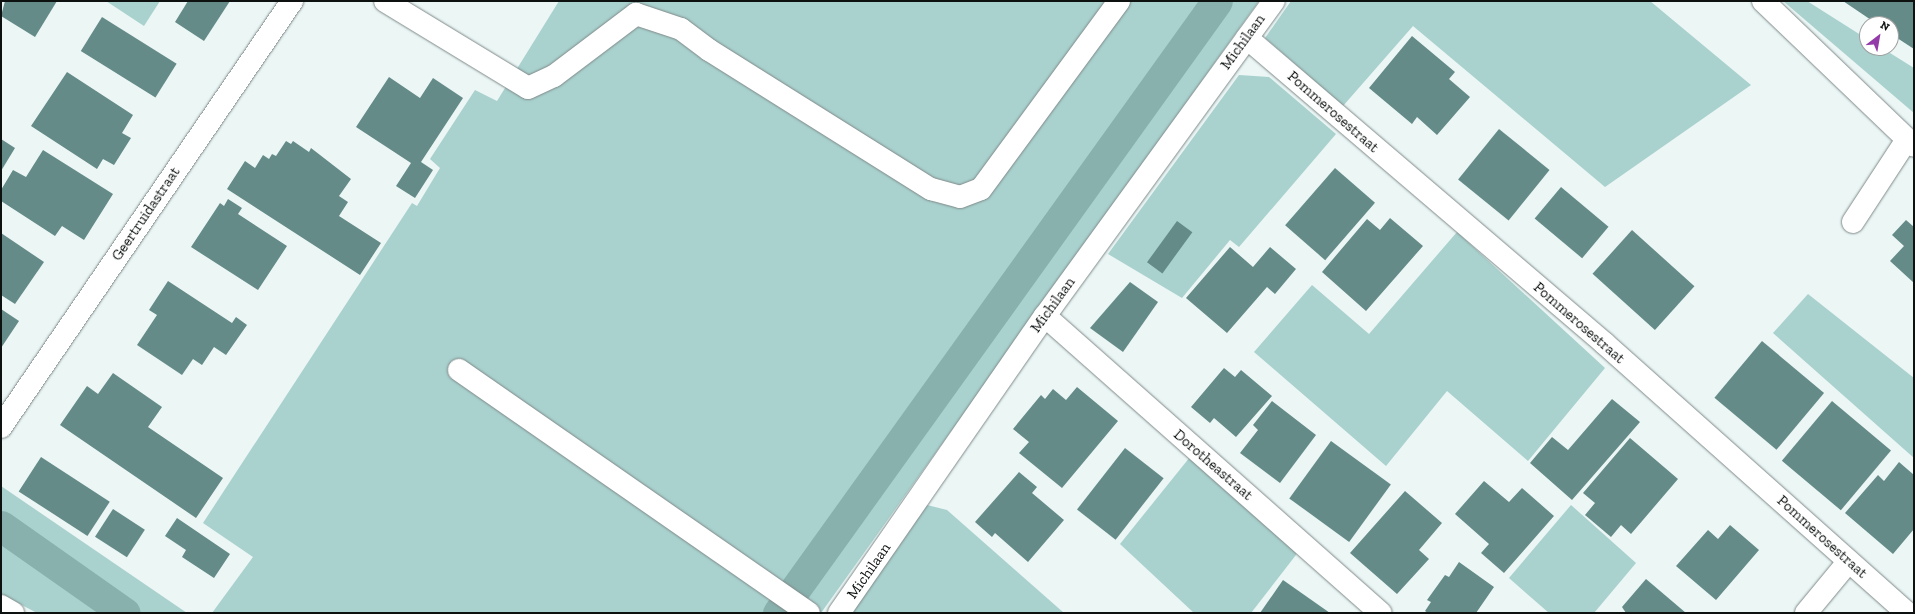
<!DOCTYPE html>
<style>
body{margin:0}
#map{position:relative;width:1915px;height:614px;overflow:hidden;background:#ebf6f5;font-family:"Zilla Slab",serif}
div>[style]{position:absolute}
.green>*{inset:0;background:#a9d1ce}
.canal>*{height:31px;margin:-15.5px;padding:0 15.5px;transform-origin:15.5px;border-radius:15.5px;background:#88b0ad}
.building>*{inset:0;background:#648b88;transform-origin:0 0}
.roads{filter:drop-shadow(0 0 1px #7f8988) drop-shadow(0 0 1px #7f8988)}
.minor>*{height:22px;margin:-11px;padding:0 11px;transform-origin:11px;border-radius:11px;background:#fff}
span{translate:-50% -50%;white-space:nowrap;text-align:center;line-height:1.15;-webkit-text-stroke:4px #fff;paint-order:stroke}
.street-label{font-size:15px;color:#0d1110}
.frame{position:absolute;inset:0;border:2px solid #0d1110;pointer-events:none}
.north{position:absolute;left:1859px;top:16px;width:40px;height:40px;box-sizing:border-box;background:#fff;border:1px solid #9ea09f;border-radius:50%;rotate:31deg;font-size:11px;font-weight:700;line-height:16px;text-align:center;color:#0d1110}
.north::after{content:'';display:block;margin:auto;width:14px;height:18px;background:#933ba8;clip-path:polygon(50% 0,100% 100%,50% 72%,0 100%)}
</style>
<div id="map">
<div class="green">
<i style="clip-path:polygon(106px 1px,160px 1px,144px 26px)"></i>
<i style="clip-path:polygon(559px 1px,1259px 1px,821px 613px,212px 613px,253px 557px,203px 523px,412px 203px,417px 206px,440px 168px,430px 159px,475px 90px,497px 101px)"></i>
<i style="clip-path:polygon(1291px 1px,1650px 1px,1751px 85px,1605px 187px,1413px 26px,1343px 106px,1265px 38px)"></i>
<i style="clip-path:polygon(1783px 1px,1807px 1px,1867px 39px,1867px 48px,1882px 48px,1914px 68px,1914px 113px)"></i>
<i style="clip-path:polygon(1239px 75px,1269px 77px,1336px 134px,1239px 247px,1230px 240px,1182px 298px,1108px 254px)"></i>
<i style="clip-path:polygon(1457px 232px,1605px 368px,1528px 461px,1447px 391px,1386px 466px,1254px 352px,1312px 285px,1369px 334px)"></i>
<i style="clip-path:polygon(1808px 294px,1914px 378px,1914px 458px,1773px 333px)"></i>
<i style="clip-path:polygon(1190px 457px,1299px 551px,1251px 613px,1194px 613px,1120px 544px)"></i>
<i style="clip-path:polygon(1px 486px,187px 613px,37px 613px,1px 594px)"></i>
<i style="clip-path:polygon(927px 505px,947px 510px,1064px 613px,851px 613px)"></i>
<i style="clip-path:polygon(1571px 505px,1636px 563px,1594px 613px,1549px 613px,1509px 578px)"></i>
</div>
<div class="canal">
<i style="left:1px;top:526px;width:151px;rotate:35.1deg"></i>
<i style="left:778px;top:613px;width:753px;rotate:-54.35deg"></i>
</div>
<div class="building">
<i style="clip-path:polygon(5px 1px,57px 1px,35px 37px,1px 16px)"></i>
<i style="clip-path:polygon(188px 1px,230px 1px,204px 41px,175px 22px)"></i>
<i style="clip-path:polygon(1843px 1px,1914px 1px,1914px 49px,1891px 34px,1891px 24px,1877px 24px)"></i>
<i style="left:102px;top:17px;width:88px;height:40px;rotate:32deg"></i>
<i style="clip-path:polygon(1412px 36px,1455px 72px,1449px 79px,1470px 97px,1437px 135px,1417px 117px,1412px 124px,1369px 88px)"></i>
<i style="clip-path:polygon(67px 72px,133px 115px,122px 133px,131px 138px,114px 165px,103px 159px,97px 169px,31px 126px)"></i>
<i style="clip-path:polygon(389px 77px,420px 98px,433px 78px,463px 98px,421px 162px,433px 170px,415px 198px,396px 186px,411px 163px,356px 127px)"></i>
<i style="left:1499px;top:129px;width:65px;height:65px;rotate:39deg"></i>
<i style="clip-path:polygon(1px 139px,15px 148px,1px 171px)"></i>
<i style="clip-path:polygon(286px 141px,291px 144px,293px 141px,309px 152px,311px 148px,351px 179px,339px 196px,348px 202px,339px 216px,381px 243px,360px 275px,227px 189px,245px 161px,255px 168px,263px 155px,269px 159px,272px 154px,276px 156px)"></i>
<i style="clip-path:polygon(43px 150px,113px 194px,84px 240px,62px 226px,55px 236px,1px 201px,1px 190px,13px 170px,26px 177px)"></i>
<i style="left:1335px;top:168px;width:53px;height:76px;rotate:41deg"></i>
<i style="left:1561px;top:187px;width:62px;height:41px;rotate:40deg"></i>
<i style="clip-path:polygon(228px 199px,242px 208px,238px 214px,287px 246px,258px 290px,191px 247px,220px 203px,224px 206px)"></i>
<i style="clip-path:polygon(1390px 218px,1423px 246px,1366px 311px,1322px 272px,1367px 219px,1380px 230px)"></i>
<i style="clip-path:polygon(1906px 220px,1914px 227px,1914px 283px,1890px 261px,1904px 246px,1892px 235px)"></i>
<i style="left:1177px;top:221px;width:19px;height:51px;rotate:36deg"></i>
<i style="left:1632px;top:230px;width:84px;height:59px;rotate:42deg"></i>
<i style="clip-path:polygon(1px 233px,44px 262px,15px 304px,1px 295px)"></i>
<i style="clip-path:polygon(1230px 247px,1253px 267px,1270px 247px,1296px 269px,1275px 294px,1267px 287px,1227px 333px,1186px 298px)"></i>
<i style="clip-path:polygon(168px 281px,232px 323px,236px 317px,247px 325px,226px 355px,214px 347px,202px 365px,193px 359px,182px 375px,137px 345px,157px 315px,149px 310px)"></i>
<i style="clip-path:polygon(1130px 282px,1158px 302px,1123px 352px,1090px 328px)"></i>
<i style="clip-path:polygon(1px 309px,19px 321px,1px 348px)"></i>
<i style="left:1762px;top:341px;width:81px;height:74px;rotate:40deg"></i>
<i style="clip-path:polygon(1224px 368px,1235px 377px,1241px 370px,1272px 396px,1236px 437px,1214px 418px,1210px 423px,1191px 407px)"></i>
<i style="clip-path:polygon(113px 373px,162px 407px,148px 427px,223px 478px,196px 518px,60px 425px,87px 386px,98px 394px)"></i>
<i style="clip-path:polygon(1077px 387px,1118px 421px,1062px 488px,1019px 453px,1029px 442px,1013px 429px,1041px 395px,1045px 399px,1053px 389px,1066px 400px)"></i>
<i style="clip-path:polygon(1612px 399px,1640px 422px,1572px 500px,1530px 463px,1552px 437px,1568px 450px)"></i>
<i style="clip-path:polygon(1272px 401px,1316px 435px,1280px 483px,1240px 453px,1258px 430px,1253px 425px)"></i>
<i style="left:1832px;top:401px;width:77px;height:78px;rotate:40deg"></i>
<i style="clip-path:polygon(1630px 438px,1678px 479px,1631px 534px,1621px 525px,1611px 537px,1585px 515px,1595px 503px,1583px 493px)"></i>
<i style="left:1331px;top:441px;width:74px;height:71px;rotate:36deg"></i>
<i style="left:1125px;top:448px;width:49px;height:78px;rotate:38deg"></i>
<i style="left:41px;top:457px;width:82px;height:41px;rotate:33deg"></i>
<i style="clip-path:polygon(1899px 462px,1914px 475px,1914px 529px,1893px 554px,1845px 513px,1878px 475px,1884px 481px)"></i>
<i style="clip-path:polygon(1019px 472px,1037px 487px,1032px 493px,1064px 520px,1028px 562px,995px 533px,992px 537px,975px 522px)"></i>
<i style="clip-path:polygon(1484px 481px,1509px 502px,1522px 488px,1554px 516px,1504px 573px,1481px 553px,1489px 544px,1455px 514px)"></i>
<i style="clip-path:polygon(1405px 491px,1442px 523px,1419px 550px,1429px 559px,1397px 594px,1350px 553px)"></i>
<i style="left:113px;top:509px;width:38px;height:33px;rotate:33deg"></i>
<i style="clip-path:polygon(177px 518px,230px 554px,214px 578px,182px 557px,186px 550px,165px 536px)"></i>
<i style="clip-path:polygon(1730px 525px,1759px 550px,1716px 600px,1676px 566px,1708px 530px,1718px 539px)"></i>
<i style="clip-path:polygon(1459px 562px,1494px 587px,1476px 613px,1428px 613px,1425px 611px,1431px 602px,1427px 600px,1445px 575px,1449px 577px)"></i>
<i style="clip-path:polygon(1646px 579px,1686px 613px,1626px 613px,1622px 607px)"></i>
<i style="clip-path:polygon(1283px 580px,1330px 613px,1260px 613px)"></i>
</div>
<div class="roads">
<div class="minor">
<i style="left:385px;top:1px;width:167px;rotate:31.3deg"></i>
<i style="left:528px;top:88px;width:29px;rotate:-25deg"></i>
<i style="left:554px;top:76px;width:103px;rotate:-37.1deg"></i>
<i style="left:636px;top:14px;width:47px;rotate:18.4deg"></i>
<i style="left:681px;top:29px;width:35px;rotate:37deg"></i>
<i style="left:709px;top:50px;width:262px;rotate:32.1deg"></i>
<i style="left:931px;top:189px;width:30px;rotate:15deg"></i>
<i style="left:960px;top:197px;width:22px;rotate:-21deg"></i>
<i style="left:981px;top:189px;width:233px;rotate:-53.7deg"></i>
<i style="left:1763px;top:1px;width:209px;rotate:43.8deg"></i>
<i style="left:1247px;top:38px;width:470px;rotate:40.5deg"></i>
<i style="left:1604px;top:343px;width:406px;rotate:41.7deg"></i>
<i style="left:1853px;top:222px;width:97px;rotate:-56.8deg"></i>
<i style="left:1045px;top:316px;width:448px;rotate:41.5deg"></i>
<i style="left:459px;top:370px;width:426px;rotate:34.8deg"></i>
<i style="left:1px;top:427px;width:516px;rotate:-55.66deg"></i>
<i style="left:1px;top:606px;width:14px;rotate:30deg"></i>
<i style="left:839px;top:613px;width:361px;rotate:-55.3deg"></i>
<i style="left:1045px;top:316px;width:389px;rotate:-54deg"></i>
<i style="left:1806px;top:613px;width:67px;rotate:-50.4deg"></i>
</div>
</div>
<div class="street-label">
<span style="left:1243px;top:42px;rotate:-54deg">Michilaan</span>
<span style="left:1333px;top:112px;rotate:41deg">Pommerosestraat</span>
<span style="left:146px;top:214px;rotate:-56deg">Geertruidastraat</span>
<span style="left:1053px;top:305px;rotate:-54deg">Michilaan</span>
<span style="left:1579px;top:323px;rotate:41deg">Pommerosestraat</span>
<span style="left:1213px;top:465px;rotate:41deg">Dorotheastraat</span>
<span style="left:1822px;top:537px;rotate:42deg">Pommerosestraat</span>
<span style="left:869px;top:571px;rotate:-55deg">Michilaan</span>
</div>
<div class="frame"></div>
<div class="north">N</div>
</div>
